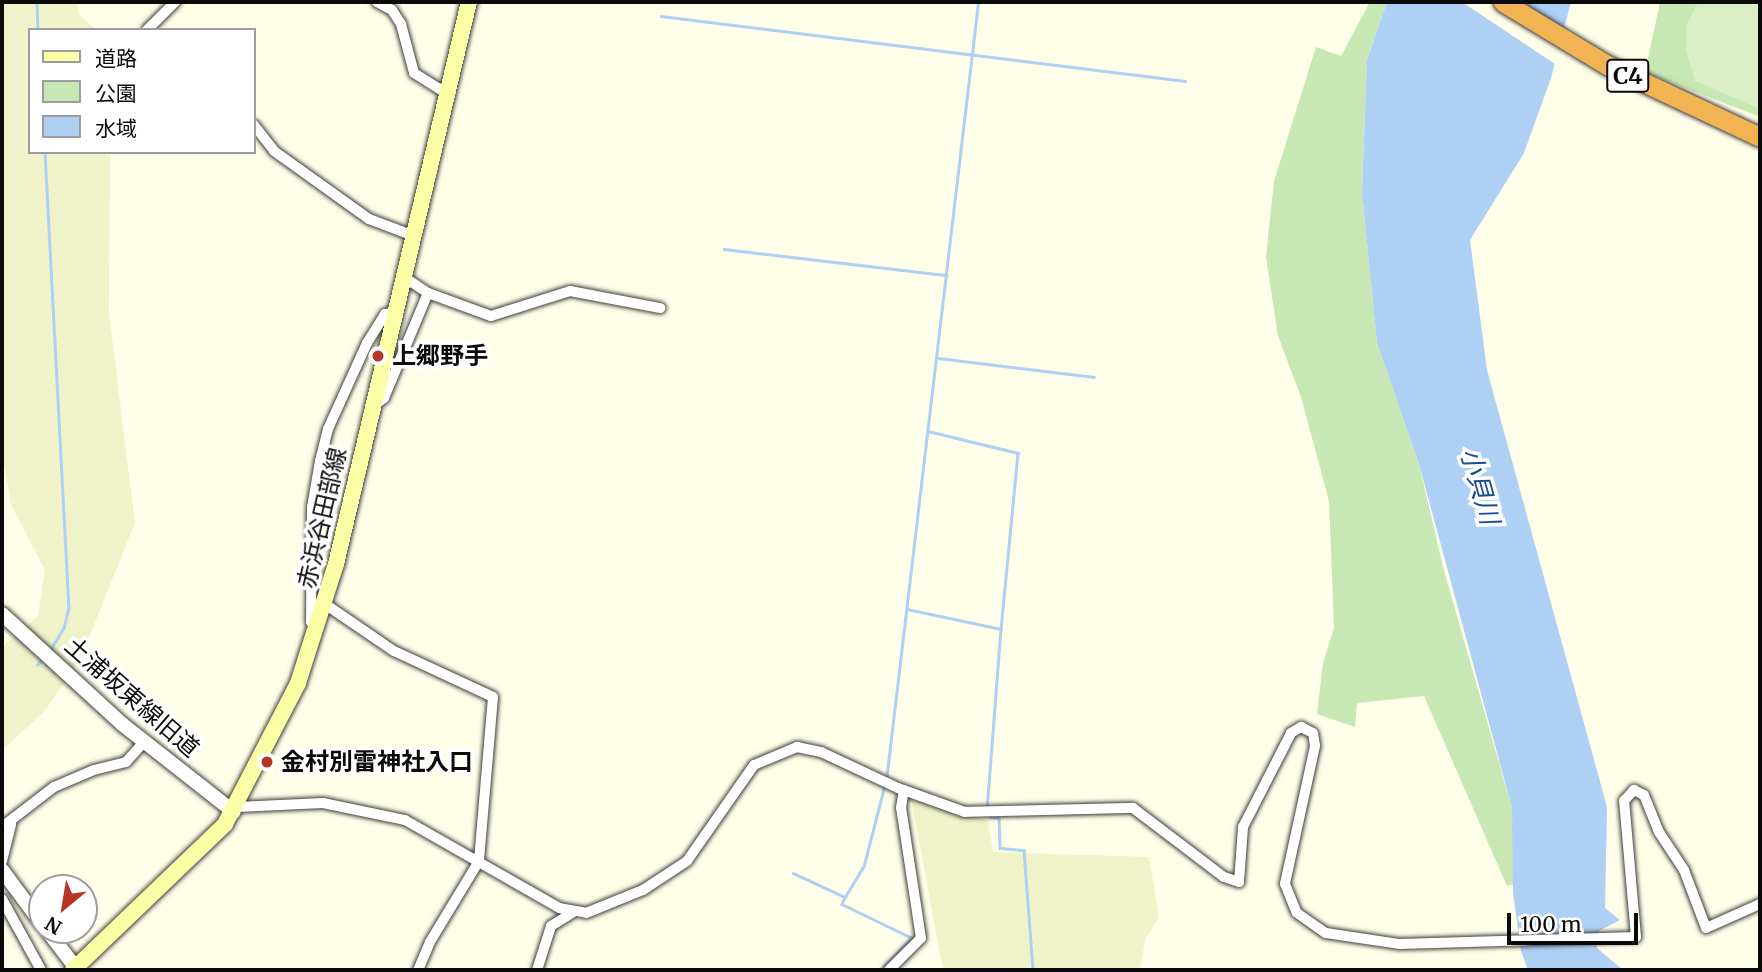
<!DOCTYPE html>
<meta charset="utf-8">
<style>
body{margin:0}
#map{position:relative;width:1762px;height:972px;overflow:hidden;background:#fffee8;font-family:Merriweather,"Noto Sans JP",serif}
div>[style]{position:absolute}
.farmland>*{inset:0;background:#f0f3ca}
.green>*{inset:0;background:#c7e7b4}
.pitch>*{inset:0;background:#daeec5}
.water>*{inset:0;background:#aed0f4}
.pier>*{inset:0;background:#fffee8}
.stream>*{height:2.5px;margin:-1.25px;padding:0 1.25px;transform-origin:1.25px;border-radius:1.25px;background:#aed0f4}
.roads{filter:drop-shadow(0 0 2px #3d3d3d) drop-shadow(0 0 2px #3d3d3d)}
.minor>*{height:10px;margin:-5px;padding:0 5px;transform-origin:5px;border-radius:5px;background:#fff}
.tertiary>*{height:14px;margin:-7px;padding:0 7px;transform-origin:7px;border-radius:7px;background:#fff}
.secondary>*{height:16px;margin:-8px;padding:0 8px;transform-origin:8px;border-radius:8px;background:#fafea4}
.motorway>*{height:19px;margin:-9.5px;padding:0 9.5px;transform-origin:9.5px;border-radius:9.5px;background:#f2b353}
.dots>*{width:19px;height:19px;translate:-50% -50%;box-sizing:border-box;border:4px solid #fff;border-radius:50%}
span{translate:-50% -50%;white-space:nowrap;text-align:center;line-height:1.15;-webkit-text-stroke:7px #fff;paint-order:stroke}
.shield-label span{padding:2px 5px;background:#fff;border:2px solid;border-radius:5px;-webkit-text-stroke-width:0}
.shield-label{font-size:23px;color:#0a0a0a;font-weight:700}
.poi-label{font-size:24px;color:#0a0a0a;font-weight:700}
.left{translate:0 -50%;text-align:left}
.street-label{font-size:24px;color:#0a0a0a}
.water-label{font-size:26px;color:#174d98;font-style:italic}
.frame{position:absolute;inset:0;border:4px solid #0a0a0a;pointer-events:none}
.legend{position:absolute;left:28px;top:28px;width:228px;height:126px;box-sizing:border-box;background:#fff;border:2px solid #9d9d9d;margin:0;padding:9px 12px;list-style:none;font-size:21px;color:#0a0a0a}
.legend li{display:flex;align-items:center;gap:14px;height:35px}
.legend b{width:35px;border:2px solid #9d9d9d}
.north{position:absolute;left:28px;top:874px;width:70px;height:70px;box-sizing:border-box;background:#fff;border:2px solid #9d9d9d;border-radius:50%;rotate:210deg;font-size:19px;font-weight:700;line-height:28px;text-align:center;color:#0a0a0a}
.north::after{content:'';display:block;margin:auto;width:24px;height:32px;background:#b63526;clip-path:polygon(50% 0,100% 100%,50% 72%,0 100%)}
.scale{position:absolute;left:1507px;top:913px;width:131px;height:32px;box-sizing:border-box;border:4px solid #0a0a0a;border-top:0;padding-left:9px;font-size:21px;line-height:24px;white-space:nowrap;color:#0a0a0a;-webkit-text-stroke:5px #fff;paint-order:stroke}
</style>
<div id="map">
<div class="farmland">
<i style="clip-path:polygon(2px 2px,77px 2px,79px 14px,96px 30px,30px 30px,30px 152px,110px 152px,109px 313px,135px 523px,80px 660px,44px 712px,2px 750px,2px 647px,38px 616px,45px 570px,11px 505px,2px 452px)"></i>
<i style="clip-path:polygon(911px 799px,988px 821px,993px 852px,1149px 857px,1159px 917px,1145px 940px,1140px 970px,943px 970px)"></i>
</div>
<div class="green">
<i style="clip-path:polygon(1370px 2px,1387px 2px,1367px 60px,1362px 191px,1377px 343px,1419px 464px,1443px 567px,1512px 808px,1516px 884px,1507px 886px,1424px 696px,1357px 703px,1355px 727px,1317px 714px,1323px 663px,1334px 628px,1329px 501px,1301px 397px,1278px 336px,1266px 257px,1274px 181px,1316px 47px,1341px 56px)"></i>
<i style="clip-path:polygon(1660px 2px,1760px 2px,1760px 117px,1645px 72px)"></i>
</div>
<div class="pitch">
<i style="clip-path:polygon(1698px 2px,1760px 2px,1760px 109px,1695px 81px,1686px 50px,1687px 24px)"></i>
</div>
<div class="water">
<i style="clip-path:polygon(1387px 2px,1571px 2px,1551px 78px,1524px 153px,1470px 240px,1487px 370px,1607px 807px,1605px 908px,1620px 920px,1599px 931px,1597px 948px,1623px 970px,1528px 970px,1521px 951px,1513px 893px,1512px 808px,1419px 464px,1377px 343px,1362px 192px,1367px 60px)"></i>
</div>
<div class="pier">
<i style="clip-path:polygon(1462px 2px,1515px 2px,1566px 34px,1558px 66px)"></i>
</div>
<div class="stream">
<i style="left:37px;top:2px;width:28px;rotate:88deg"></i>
<i style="left:661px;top:16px;width:528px;rotate:7.07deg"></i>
<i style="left:45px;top:152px;width:457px;rotate:87deg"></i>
<i style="left:69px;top:608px;width:21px;rotate:104deg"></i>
<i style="left:64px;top:628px;width:26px;rotate:121deg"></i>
<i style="left:724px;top:249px;width:224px;rotate:6.7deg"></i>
<i style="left:938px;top:358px;width:157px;rotate:6.9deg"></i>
<i style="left:928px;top:431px;width:93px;rotate:13.7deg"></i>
<i style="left:1018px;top:453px;width:177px;rotate:95.5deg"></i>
<i style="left:907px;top:609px;width:96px;rotate:12deg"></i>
<i style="left:1001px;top:629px;width:181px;rotate:94.4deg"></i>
<i style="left:37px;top:665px;width:11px;rotate:-49deg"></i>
<i style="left:886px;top:781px;width:784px;rotate:-83.26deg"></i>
<i style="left:990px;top:817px;width:9px;rotate:6deg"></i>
<i style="left:999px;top:818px;width:30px;rotate:88deg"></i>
<i style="left:1000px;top:848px;width:24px;rotate:5deg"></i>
<i style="left:1024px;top:850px;width:120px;rotate:85.7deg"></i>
<i style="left:793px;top:873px;width:57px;rotate:24.8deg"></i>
<i style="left:845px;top:897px;width:37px;rotate:-59deg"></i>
<i style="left:864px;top:865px;width:81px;rotate:-75.6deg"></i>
<i style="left:845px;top:897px;width:8px;rotate:113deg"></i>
<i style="left:842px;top:904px;width:78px;rotate:25.9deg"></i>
<i style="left:912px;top:938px;width:45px;rotate:134.1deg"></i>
</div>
<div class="roads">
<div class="minor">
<i style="left:377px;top:2px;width:17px;rotate:28deg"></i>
<i style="left:392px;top:10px;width:17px;rotate:57deg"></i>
<i style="left:401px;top:24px;width:51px;rotate:75.1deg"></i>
<i style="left:414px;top:73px;width:39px;rotate:32deg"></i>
<i style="left:147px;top:30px;width:40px;rotate:-45deg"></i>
<i style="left:254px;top:125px;width:33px;rotate:52deg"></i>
<i style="left:274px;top:151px;width:117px;rotate:35.6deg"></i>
<i style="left:369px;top:219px;width:48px;rotate:20.7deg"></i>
<i style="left:404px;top:277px;width:29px;rotate:34deg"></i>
<i style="left:428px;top:293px;width:67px;rotate:20.1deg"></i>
<i style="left:491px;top:316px;width:83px;rotate:-17.6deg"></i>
<i style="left:570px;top:291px;width:92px;rotate:10.7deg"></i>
<i style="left:372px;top:407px;width:15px;rotate:-37deg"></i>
<i style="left:384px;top:398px;width:114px;rotate:-67.3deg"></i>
<i style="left:325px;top:604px;width:83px;rotate:34.3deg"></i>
<i style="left:394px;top:651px;width:109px;rotate:24.9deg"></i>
<i style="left:493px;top:697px;width:165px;rotate:94.9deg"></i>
<i style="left:479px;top:861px;width:95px;rotate:121.2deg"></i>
<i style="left:430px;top:942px;width:30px;rotate:113deg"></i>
<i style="left:315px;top:627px;width:6px;rotate:-129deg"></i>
<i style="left:311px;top:622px;width:115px;rotate:-89.5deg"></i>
<i style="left:312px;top:507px;width:47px;rotate:-80.1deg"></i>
<i style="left:320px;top:461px;width:33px;rotate:-76deg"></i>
<i style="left:328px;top:429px;width:94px;rotate:-65.6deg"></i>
<i style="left:367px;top:343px;width:34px;rotate:-58deg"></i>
<i style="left:385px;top:314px;width:10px;rotate:-6deg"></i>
<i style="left:237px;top:807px;width:86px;rotate:-2.7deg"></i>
<i style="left:323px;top:803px;width:84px;rotate:11.7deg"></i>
<i style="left:405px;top:820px;width:177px;rotate:29.7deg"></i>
<i style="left:559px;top:908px;width:27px;rotate:10deg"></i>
<i style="left:586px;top:913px;width:61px;rotate:-22deg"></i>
<i style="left:643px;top:890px;width:53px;rotate:-33.4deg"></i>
<i style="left:687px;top:861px;width:117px;rotate:-55.1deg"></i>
<i style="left:754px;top:765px;width:47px;rotate:-22.7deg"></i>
<i style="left:797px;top:747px;width:25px;rotate:12deg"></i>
<i style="left:821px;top:752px;width:85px;rotate:25.1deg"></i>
<i style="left:898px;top:788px;width:71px;rotate:19.7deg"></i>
<i style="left:965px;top:812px;width:168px;rotate:-1.4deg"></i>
<i style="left:1133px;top:808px;width:114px;rotate:37.2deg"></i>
<i style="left:1224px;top:877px;width:16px;rotate:18deg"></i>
<i style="left:1239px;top:882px;width:55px;rotate:-85.8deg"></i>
<i style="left:1243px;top:827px;width:106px;rotate:-62.9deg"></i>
<i style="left:1291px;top:733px;width:12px;rotate:-31deg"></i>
<i style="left:1301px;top:727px;width:13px;rotate:27deg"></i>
<i style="left:1313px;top:733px;width:13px;rotate:81deg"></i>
<i style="left:1315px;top:746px;width:141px;rotate:102.3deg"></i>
<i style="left:1285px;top:884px;width:31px;rotate:68deg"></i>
<i style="left:1297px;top:913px;width:35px;rotate:35deg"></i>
<i style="left:1326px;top:933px;width:75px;rotate:8.5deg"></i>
<i style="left:1400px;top:944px;width:236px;rotate:-1.7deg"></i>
<i style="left:1636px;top:937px;width:137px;rotate:-95deg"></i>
<i style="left:1624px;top:801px;width:15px;rotate:-48deg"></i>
<i style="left:1634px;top:790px;width:11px;rotate:27deg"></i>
<i style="left:1644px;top:795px;width:40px;rotate:68deg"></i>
<i style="left:1659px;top:832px;width:45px;rotate:56.7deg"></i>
<i style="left:1684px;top:870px;width:62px;rotate:69.2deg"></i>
<i style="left:1706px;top:928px;width:59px;rotate:-24deg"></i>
<i style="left:2px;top:827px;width:66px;rotate:-37.6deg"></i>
<i style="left:54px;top:787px;width:43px;rotate:-23deg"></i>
<i style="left:94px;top:770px;width:33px;rotate:-14deg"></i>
<i style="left:126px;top:762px;width:28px;rotate:-48deg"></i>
<i style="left:2px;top:861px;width:38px;rotate:-76deg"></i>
<i style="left:2px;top:899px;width:81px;rotate:61.2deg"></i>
<i style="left:537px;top:970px;width:46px;rotate:-72.3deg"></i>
<i style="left:551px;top:926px;width:26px;rotate:-32deg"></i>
<i style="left:889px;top:970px;width:45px;rotate:-45deg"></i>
<i style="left:921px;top:938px;width:132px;rotate:-98.7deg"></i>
<i style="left:901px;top:808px;width:18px;rotate:-81deg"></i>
</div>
<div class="tertiary">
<i style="left:2px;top:614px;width:163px;rotate:42.5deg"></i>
<i style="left:122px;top:724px;width:142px;rotate:38.2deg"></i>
<i style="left:2px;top:870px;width:67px;rotate:53.5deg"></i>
<i style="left:47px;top:930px;width:48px;rotate:52.7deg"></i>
</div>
<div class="secondary">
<i style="left:73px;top:970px;width:211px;rotate:-43.8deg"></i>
<i style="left:225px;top:824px;width:159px;rotate:-62.6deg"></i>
<i style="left:298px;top:683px;width:125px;rotate:-72.3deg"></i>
<i style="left:336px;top:564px;width:578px;rotate:-76.69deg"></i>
</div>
<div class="motorway">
<i style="left:1503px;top:2px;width:122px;rotate:31.2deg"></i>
<i style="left:1607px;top:65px;width:169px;rotate:25.2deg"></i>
</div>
</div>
<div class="dots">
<i style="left:378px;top:356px;background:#b63526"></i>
<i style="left:267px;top:762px;background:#b63526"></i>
</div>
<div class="shield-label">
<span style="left:1628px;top:76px">C4</span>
</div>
<div class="poi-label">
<span class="left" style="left:392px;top:356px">上郷野手</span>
<span class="left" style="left:281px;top:762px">金村別雷神社入口</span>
</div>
<div class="street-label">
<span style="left:322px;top:518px;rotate:-77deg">赤浜谷田部線</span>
<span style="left:132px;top:697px;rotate:41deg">土浦坂東線旧道</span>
</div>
<div class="water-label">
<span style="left:1480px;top:486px;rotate:74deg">小貝川</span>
</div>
<div class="frame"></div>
<ul class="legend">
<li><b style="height:9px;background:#fafea4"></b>道路</li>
<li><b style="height:19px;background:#c7e7b4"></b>公園</li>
<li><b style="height:19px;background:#aed0f4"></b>水域</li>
</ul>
<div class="north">N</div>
<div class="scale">100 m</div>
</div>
